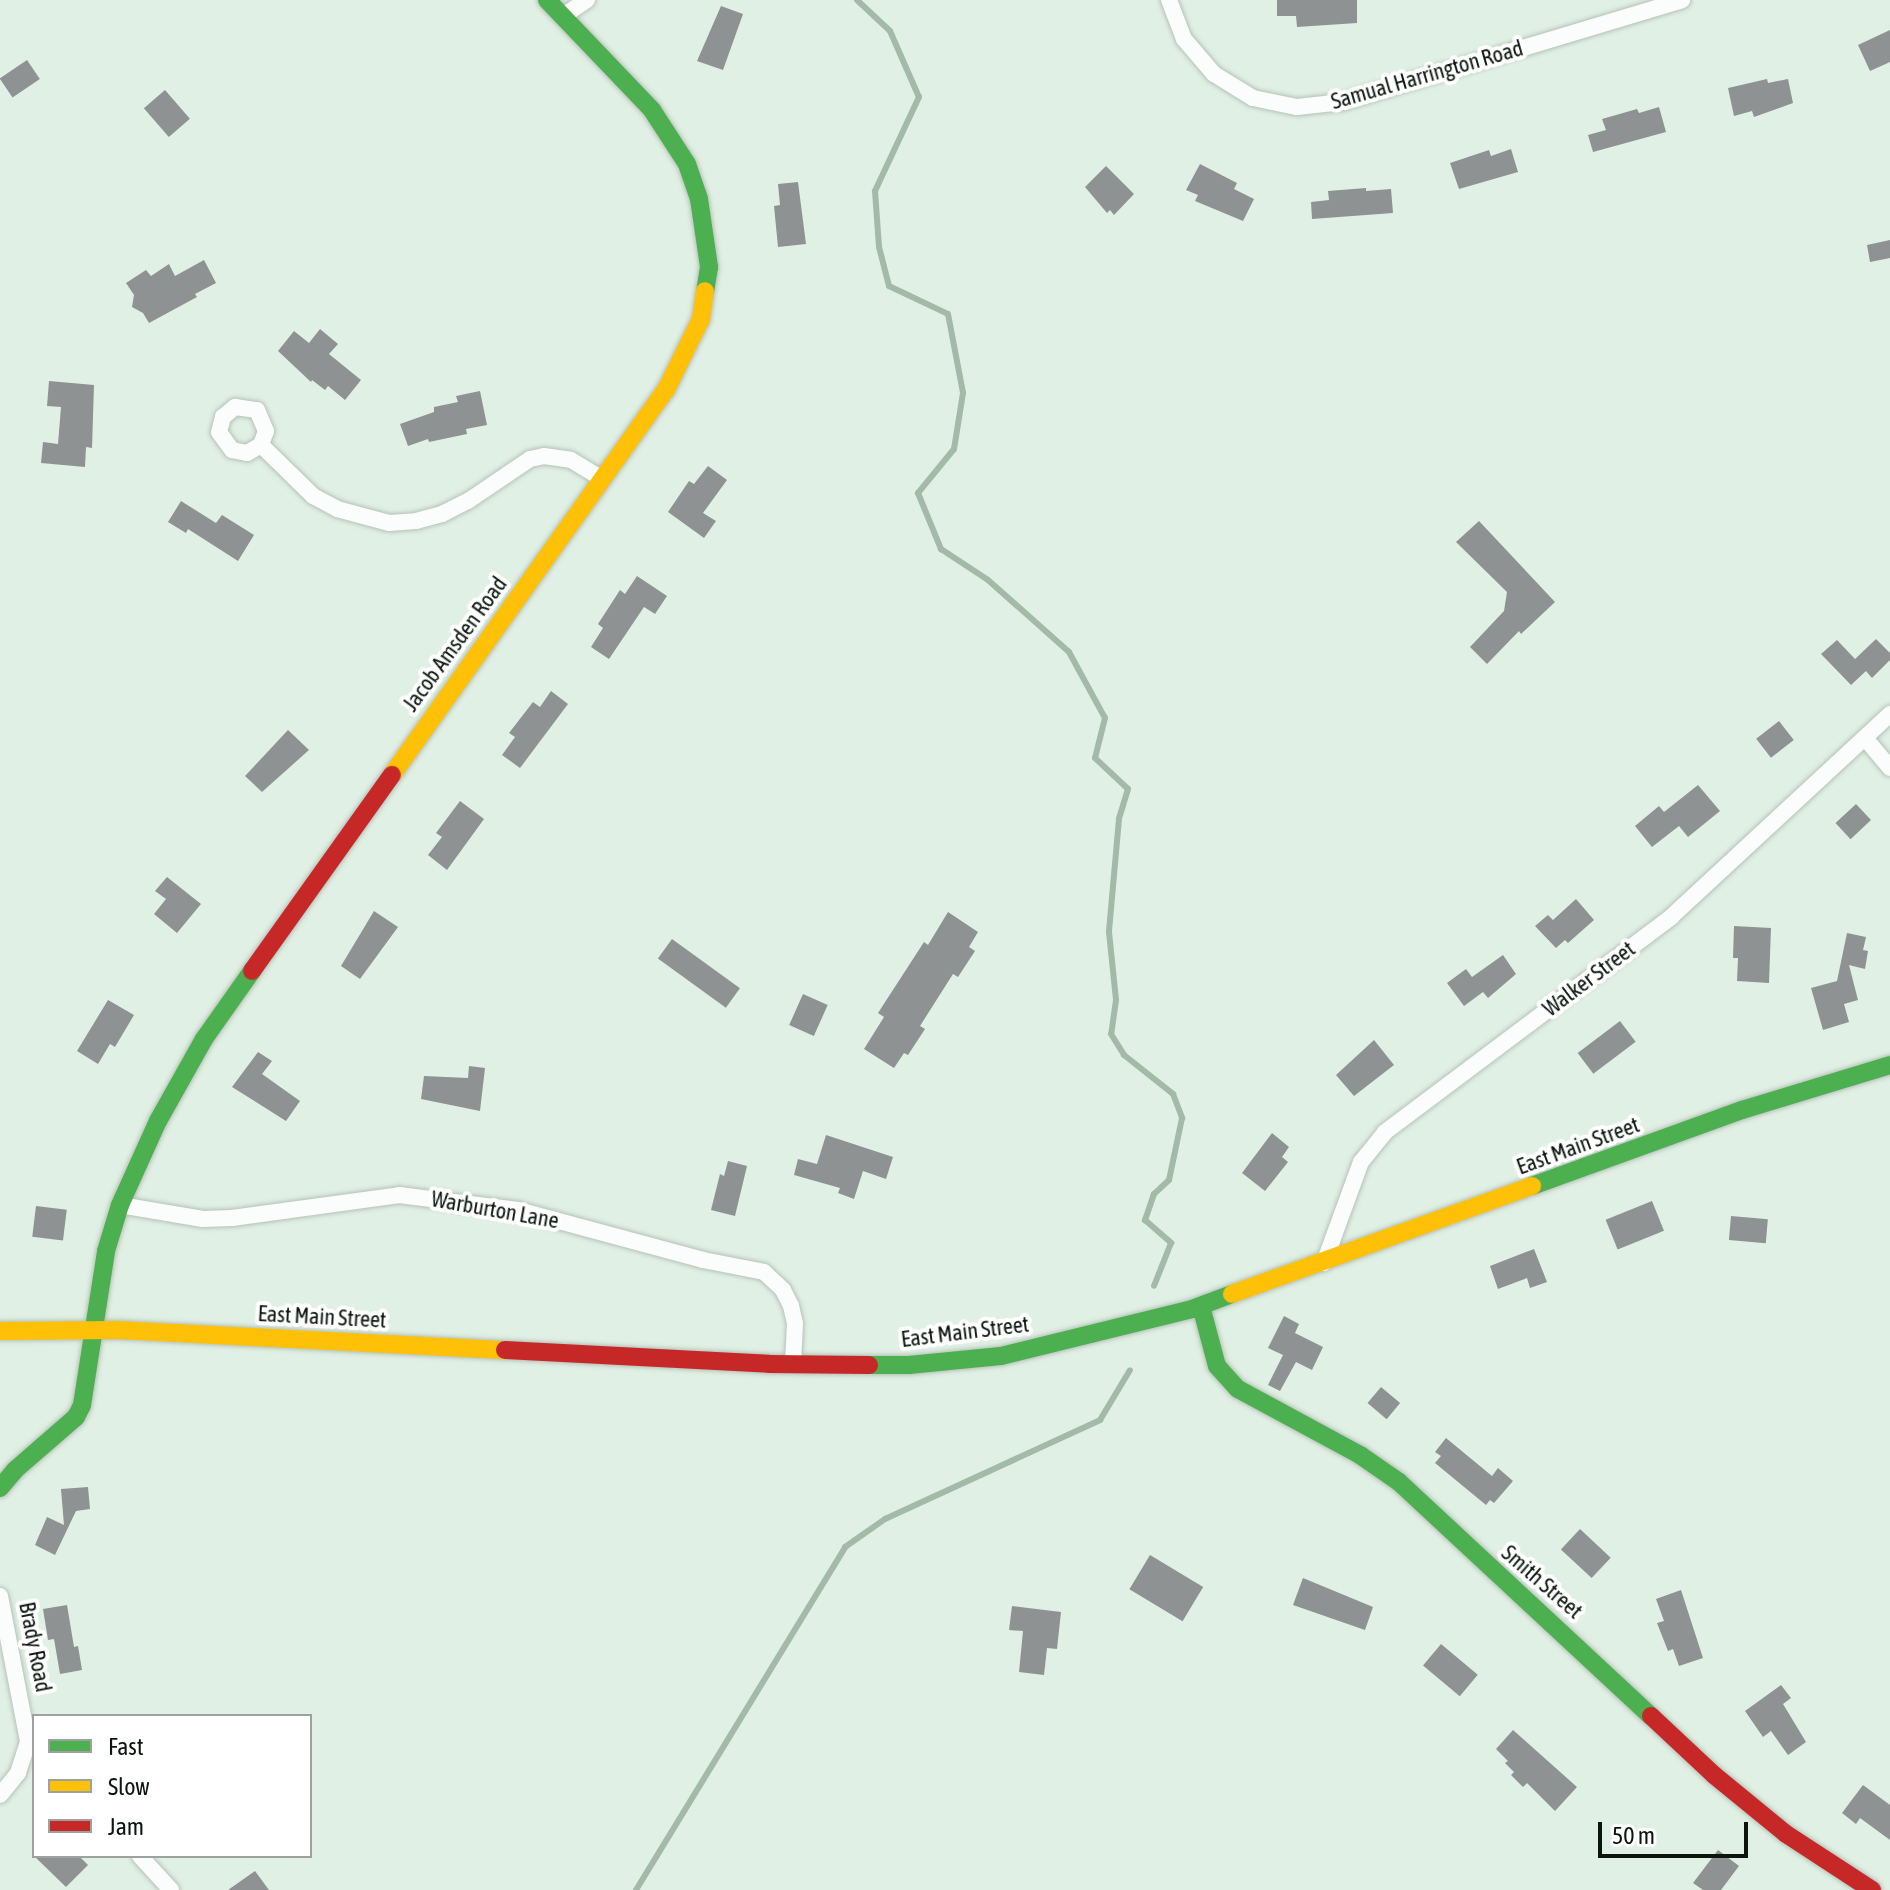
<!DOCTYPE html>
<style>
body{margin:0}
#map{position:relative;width:1890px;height:1890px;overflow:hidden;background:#e1f0e4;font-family:"Asap Condensed",sans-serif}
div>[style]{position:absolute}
.stream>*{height:6px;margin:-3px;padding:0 3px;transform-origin:3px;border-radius:3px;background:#a3baa8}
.building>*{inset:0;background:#8e9292;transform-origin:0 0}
.roads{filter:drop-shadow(0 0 2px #b6c2b9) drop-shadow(0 0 2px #b6c2b9)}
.street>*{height:16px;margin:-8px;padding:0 8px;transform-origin:8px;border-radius:8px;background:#fafdfb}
.fast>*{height:18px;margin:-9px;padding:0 9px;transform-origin:9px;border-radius:9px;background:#4caf50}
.slow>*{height:18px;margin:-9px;padding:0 9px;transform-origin:9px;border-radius:9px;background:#ffc107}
.jam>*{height:18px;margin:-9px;padding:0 9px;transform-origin:9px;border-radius:9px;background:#c62828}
span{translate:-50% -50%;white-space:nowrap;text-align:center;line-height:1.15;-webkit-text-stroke:8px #fff;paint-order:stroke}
.street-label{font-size:22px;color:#0b150e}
.legend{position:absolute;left:32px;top:1714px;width:280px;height:144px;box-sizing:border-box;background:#fff;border:2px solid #9da19f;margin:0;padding:10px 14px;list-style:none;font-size:24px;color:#0b150e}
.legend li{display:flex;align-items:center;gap:16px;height:40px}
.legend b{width:40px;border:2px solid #9da19f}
.scale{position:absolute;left:1598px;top:1822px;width:150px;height:36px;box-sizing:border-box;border:4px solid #0b150e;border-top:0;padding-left:10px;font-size:24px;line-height:28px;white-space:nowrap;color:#0b150e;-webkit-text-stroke:6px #fff;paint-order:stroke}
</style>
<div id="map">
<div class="stream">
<i style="left:857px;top:0;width:45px;rotate:43.2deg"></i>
<i style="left:890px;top:31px;width:72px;rotate:66.3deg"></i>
<i style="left:919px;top:97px;width:104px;rotate:115.1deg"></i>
<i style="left:875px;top:191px;width:56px;rotate:85.9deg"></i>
<i style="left:879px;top:247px;width:40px;rotate:75.6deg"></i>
<i style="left:889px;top:286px;width:65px;rotate:25.4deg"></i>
<i style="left:948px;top:314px;width:80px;rotate:79.2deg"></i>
<i style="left:963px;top:393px;width:57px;rotate:99.1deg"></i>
<i style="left:954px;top:449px;width:57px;rotate:129.3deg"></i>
<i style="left:918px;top:493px;width:61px;rotate:67.7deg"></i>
<i style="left:941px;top:549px;width:56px;rotate:33.4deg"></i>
<i style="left:988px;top:580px;width:108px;rotate:41.6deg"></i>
<i style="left:1069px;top:652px;width:75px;rotate:61.4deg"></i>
<i style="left:1105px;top:718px;width:41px;rotate:104deg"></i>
<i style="left:1095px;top:758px;width:45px;rotate:43.2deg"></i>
<i style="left:1128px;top:789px;width:31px;rotate:107deg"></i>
<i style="left:1119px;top:819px;width:113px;rotate:95.1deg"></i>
<i style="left:1109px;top:932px;width:68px;rotate:84.1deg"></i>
<i style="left:1116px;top:1000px;width:34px;rotate:98deg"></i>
<i style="left:1111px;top:1034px;width:25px;rotate:58deg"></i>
<i style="left:1124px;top:1055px;width:63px;rotate:38.5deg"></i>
<i style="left:1173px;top:1094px;width:26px;rotate:69deg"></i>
<i style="left:1182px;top:1118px;width:63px;rotate:101.8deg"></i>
<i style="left:1169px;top:1180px;width:21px;rotate:137deg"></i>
<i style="left:1154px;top:1194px;width:28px;rotate:109deg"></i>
<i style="left:1145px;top:1220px;width:35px;rotate:41deg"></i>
<i style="left:1171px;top:1243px;width:46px;rotate:111.6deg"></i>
<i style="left:636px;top:1890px;width:402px;rotate:-58.6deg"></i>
<i style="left:845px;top:1547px;width:49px;rotate:-35deg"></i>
<i style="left:885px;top:1519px;width:237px;rotate:-24.7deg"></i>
<i style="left:1100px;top:1420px;width:58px;rotate:-59deg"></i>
</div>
<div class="building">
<i style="clip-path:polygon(1277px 0,1357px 0,1357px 23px,1297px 27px,1296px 16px,1277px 16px)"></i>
<i style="clip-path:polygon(721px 6px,743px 14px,723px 70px,697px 61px)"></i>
<i style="clip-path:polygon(1890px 30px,1890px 62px,1870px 71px,1858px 45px)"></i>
<i style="left:27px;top:60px;width:23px;height:33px;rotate:56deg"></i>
<i style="clip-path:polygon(1767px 79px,1768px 83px,1788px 79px,1793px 103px,1754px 117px,1752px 111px,1734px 116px,1728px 88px)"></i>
<i style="left:165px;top:90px;width:38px;height:28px;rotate:49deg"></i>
<i style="clip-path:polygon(1659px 107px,1666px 132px,1593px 152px,1588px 135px,1606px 130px,1602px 119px,1637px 109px,1639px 113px)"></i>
<i style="clip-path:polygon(1511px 149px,1518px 172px,1459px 189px,1450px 163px,1489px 150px,1491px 156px)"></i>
<i style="clip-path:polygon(1200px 164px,1237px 183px,1234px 189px,1254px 199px,1243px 221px,1195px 201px,1198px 195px,1186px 190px)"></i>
<i style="clip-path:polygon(1106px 166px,1134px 194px,1114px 215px,1110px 210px,1107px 213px,1085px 187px)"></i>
<i style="clip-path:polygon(798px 182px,806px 244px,778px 247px,774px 206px,780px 205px,778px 184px)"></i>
<i style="clip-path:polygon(1366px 188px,1366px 191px,1391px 189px,1393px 213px,1312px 219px,1311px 202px,1329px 200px,1328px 191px)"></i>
<i style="clip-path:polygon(1890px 240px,1890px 258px,1870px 262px,1867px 245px)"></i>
<i style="clip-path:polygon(204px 260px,216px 283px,195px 294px,197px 297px,149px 323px,143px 313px,132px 307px,134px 295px,126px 283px,146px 270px,151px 276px,169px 264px,175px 276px)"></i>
<i style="clip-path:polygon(320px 329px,338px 344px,329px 354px,361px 380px,345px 400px,328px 386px,325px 390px,312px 380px,311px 382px,278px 351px,294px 331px,309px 343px)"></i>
<i style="clip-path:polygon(49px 381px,94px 385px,92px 448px,86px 447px,85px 467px,41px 463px,43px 442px,58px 444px,61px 407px,47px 406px)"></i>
<i style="clip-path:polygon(480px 391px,487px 425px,466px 429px,467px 434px,429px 442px,428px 439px,408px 446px,400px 424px,434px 412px,434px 407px,458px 402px,456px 396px)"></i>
<i style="clip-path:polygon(708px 466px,727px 480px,703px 513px,716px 521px,704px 538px,668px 512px,689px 481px,694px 484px)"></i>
<i style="clip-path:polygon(181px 501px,216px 523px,222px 515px,254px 535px,238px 561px,188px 529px,186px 533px,168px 522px)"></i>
<i style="clip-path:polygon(1479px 521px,1555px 602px,1521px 634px,1519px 631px,1487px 664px,1470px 647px,1504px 611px,1507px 592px,1456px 542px)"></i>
<i style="clip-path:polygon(637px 576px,667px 596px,655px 614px,644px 607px,609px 659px,591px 647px,603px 628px,598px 624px,620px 590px,625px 594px)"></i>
<i style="clip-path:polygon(1876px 639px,1890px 653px,1890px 660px,1872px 678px,1866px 671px,1851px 685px,1821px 654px,1837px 640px,1855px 659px)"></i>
<i style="clip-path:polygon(551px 691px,568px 704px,520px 768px,502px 755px,515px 737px,509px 733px,533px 702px,540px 707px)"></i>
<i style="left:1779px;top:721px;width:24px;height:29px;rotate:52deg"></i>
<i style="clip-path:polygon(288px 730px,309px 750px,262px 792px,245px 776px)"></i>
<i style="clip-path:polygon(1698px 785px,1720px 811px,1688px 837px,1679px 826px,1652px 847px,1635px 826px,1659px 806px,1664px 812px)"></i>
<i style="clip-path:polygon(460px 801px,484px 819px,447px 870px,428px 855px,442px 837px,436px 833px)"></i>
<i style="left:1856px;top:804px;width:22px;height:28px;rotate:47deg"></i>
<i style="clip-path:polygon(167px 877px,201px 904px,177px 933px,154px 914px,166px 899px,155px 891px)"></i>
<i style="clip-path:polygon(1576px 899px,1594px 920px,1568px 943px,1565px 940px,1556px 948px,1535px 926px,1548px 915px,1553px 920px)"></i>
<i style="clip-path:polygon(374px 911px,398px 927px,360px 979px,341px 966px)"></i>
<i style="clip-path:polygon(948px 912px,978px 932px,969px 947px,975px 951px,958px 977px,953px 974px,920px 1026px,925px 1029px,908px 1055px,904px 1053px,894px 1068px,864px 1049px,884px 1017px,878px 1013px,924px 942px,928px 945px)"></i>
<i style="clip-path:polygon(1734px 926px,1771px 928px,1769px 983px,1737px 981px,1738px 958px,1733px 958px)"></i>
<i style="clip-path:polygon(1847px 933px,1866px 937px,1863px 950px,1868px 951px,1865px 969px,1849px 965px,1858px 1000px,1844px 1004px,1849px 1022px,1823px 1030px,1811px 988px,1837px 981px)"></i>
<i style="left:672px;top:939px;width:84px;height:24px;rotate:36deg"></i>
<i style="clip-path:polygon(1503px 955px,1516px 974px,1488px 998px,1483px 992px,1464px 1006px,1447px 983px,1466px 969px,1472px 977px)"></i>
<i style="left:803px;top:994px;width:27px;height:34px;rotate:24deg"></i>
<i style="clip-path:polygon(108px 1000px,134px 1015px,115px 1047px,110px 1044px,98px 1064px,77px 1051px)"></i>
<i style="left:1620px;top:1021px;width:26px;height:53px;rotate:53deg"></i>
<i style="clip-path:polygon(1374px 1040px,1394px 1065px,1354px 1096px,1336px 1075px)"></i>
<i style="clip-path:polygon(258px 1052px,272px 1061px,262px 1074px,300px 1101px,286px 1121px,232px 1087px)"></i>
<i style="clip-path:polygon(469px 1066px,485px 1068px,480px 1111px,421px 1099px,424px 1076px,468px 1078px)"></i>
<i style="clip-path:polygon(1272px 1133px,1289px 1147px,1282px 1157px,1288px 1162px,1265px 1191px,1242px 1173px)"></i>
<i style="clip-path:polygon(826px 1135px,893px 1157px,886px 1179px,863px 1171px,854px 1199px,838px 1193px,840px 1188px,794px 1175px,798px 1159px,817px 1164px)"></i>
<i style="clip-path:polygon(728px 1161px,747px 1166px,735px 1216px,711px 1210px,720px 1174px,724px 1176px)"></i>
<i style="left:1652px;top:1201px;width:32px;height:50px;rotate:68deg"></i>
<i style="left:36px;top:1206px;width:31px;height:31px;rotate:7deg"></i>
<i style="left:1731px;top:1216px;width:37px;height:24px;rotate:5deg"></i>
<i style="clip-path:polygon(1534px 1249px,1547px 1282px,1530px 1288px,1527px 1278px,1498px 1289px,1490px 1266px)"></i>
<i style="clip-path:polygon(1284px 1316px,1299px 1324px,1295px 1333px,1323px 1347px,1312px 1370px,1296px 1362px,1280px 1391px,1268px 1385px,1283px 1355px,1268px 1348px)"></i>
<i style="left:1381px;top:1387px;width:25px;height:21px;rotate:40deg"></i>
<i style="clip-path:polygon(1446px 1438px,1492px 1476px,1498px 1468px,1513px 1481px,1494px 1503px,1490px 1500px,1486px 1505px,1435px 1463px,1441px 1456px,1435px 1452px)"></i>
<i style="clip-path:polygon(88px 1487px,90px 1509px,76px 1511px,55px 1555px,35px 1545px,47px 1517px,64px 1525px,61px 1489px)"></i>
<i style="left:1580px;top:1529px;width:42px;height:28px;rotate:43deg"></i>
<i style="left:1150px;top:1555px;width:62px;height:40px;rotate:31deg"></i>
<i style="clip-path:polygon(1303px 1578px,1373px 1607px,1365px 1630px,1293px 1605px)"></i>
<i style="clip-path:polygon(1681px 1590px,1703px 1658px,1679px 1666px,1673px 1649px,1668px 1651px,1657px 1623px,1664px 1621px,1656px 1599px)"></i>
<i style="clip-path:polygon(67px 1605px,74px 1647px,78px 1646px,82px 1670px,60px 1674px,54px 1639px,48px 1640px,43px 1609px)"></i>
<i style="clip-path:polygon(1012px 1606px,1061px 1612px,1057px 1649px,1047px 1648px,1044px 1675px,1019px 1672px,1023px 1631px,1009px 1630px)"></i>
<i style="left:1441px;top:1644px;width:48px;height:28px;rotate:40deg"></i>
<i style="clip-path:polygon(1781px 1685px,1791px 1698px,1783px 1704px,1806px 1742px,1788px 1755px,1771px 1731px,1763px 1737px,1745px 1711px)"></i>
<i style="clip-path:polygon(1513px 1730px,1577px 1787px,1555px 1811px,1527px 1783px,1523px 1787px,1511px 1775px,1514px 1772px,1505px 1763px,1508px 1761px,1496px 1749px)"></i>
<i style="clip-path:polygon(1863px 1785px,1890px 1805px,1890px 1840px,1860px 1818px,1856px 1824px,1842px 1813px)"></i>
<i style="clip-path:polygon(1718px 1850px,1739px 1866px,1721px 1890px,1703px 1890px,1693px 1883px)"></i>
<i style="clip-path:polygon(34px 1856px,79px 1856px,88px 1865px,66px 1887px)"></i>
<i style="clip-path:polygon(255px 1871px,269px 1890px,228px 1890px)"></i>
</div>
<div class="roads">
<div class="street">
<i style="left:1169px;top:0;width:42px;rotate:69deg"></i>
<i style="left:1184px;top:39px;width:46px;rotate:49.4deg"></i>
<i style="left:1214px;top:74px;width:46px;rotate:31.6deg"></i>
<i style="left:1253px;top:98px;width:45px;rotate:11.6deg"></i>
<i style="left:1297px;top:107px;width:46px;rotate:-6.2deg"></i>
<i style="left:1343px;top:102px;width:354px;rotate:-16.7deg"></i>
<i style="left:563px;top:16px;width:29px;rotate:-34deg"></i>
<i style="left:261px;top:445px;width:16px;rotate:150deg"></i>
<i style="left:247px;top:453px;width:15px;rotate:-169deg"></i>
<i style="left:232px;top:450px;width:22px;rotate:-126deg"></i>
<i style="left:219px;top:432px;width:16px;rotate:-75deg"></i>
<i style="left:223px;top:417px;width:16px;rotate:-40deg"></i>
<i style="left:235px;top:407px;width:22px;rotate:8deg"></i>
<i style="left:257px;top:410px;width:23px;rotate:67deg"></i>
<i style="left:266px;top:431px;width:15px;rotate:110deg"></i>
<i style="left:261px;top:445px;width:73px;rotate:44.4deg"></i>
<i style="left:313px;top:496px;width:27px;rotate:28deg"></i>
<i style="left:337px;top:509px;width:54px;rotate:15.1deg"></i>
<i style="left:389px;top:523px;width:27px;rotate:-4deg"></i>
<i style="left:416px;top:521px;width:27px;rotate:-15deg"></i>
<i style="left:442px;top:514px;width:29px;rotate:-27deg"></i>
<i style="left:468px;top:501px;width:75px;rotate:-34.1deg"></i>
<i style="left:530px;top:459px;width:14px;rotate:-12deg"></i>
<i style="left:544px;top:456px;width:27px;rotate:8deg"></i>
<i style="left:571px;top:460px;width:37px;rotate:31deg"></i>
<i style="left:1865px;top:738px;width:39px;rotate:50deg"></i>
<i style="left:120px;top:1205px;width:84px;rotate:9.6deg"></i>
<i style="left:203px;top:1219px;width:29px;rotate:-2deg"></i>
<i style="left:232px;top:1218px;width:169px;rotate:-7.8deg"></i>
<i style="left:399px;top:1195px;width:120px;rotate:7.2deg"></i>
<i style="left:518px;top:1210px;width:192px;rotate:15.1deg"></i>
<i style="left:703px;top:1260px;width:62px;rotate:11.1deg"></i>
<i style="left:764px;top:1272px;width:26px;rotate:43deg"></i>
<i style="left:783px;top:1290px;width:18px;rotate:63deg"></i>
<i style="left:791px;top:1306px;width:17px;rotate:77deg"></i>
<i style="left:795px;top:1323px;width:41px;rotate:92.8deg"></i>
<i style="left:1324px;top:1263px;width:108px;rotate:-69.9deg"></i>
<i style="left:1361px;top:1162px;width:38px;rotate:-51deg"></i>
<i style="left:1385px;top:1132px;width:358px;rotate:-36.9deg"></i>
<i style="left:1671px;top:917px;width:299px;rotate:-42.8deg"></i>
<i style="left:0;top:1596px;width:149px;rotate:79.1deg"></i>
<i style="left:28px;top:1742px;width:33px;rotate:108deg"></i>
<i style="left:18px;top:1773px;width:28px;rotate:129deg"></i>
<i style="left:140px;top:1856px;width:46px;rotate:47.6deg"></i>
</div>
<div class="fast">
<i style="left:547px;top:0;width:152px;rotate:46.3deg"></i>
<i style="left:652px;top:110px;width:64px;rotate:57.1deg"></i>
<i style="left:687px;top:164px;width:37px;rotate:71deg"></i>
<i style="left:699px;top:199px;width:69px;rotate:81.6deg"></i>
<i style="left:709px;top:267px;width:24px;rotate:99deg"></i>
<i style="left:1532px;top:1186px;width:223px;rotate:-19.9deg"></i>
<i style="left:1742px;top:1110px;width:155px;rotate:-16.9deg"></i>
<i style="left:1201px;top:1306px;width:62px;rotate:75.1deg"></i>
<i style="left:1217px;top:1366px;width:31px;rotate:48deg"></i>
<i style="left:1238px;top:1389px;width:139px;rotate:28.4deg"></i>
<i style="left:1360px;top:1455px;width:47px;rotate:34.7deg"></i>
<i style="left:1399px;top:1482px;width:344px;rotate:42.9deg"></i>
<i style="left:869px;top:1365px;width:40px"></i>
<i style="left:909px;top:1365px;width:92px;rotate:-5.6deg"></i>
<i style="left:1001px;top:1356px;width:197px;rotate:-13.8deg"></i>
<i style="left:1192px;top:1309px;width:43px;rotate:-20.6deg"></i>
<i style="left:0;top:1488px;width:23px;rotate:-50deg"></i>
<i style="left:15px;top:1470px;width:81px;rotate:-41deg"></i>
<i style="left:76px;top:1417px;width:13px;rotate:-63deg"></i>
<i style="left:82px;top:1405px;width:156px;rotate:-81.1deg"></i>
<i style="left:106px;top:1251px;width:48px;rotate:-73.1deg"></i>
<i style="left:120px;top:1205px;width:92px;rotate:-65.7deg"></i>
<i style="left:158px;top:1121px;width:94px;rotate:-60.7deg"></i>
<i style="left:204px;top:1039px;width:83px;rotate:-54.8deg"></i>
</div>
<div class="slow">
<i style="left:392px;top:775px;width:473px;rotate:-54.6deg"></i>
<i style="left:666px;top:390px;width:79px;rotate:-63.8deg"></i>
<i style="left:701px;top:319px;width:28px;rotate:-82deg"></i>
<i style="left:1232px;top:1294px;width:319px;rotate:-19.8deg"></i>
<i style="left:0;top:1331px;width:119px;rotate:-0.5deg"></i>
<i style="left:119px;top:1330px;width:387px;rotate:3deg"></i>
</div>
<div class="jam">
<i style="left:252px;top:971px;width:241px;rotate:-54.5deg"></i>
<i style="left:505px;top:1350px;width:264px;rotate:3deg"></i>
<i style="left:769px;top:1364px;width:100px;rotate:0.6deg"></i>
<i style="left:1651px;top:1716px;width:86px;rotate:43.1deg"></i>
<i style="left:1714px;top:1775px;width:93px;rotate:39.3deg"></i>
<i style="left:1786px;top:1834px;width:103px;rotate:33.1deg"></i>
</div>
</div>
<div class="street-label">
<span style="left:1427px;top:75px;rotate:-16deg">Samual Harrington Road</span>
<span style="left:455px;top:644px;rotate:-54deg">Jacob Amsden Road</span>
<span style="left:1589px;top:979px;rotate:-37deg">Walker Street</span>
<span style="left:1578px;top:1146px;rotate:-20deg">East Main Street</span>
<span style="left:495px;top:1210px;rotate:10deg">Warburton Lane</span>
<span style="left:322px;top:1317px;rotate:3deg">East Main Street</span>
<span style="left:965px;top:1332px;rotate:-7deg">East Main Street</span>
<span style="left:1542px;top:1582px;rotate:41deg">Smith Street</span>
<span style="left:35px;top:1647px;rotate:79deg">Brady Road</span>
</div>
<ul class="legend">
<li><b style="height:10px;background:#4caf50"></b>Fast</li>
<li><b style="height:10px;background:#ffc107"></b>Slow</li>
<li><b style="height:10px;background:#c62828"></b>Jam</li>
</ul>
<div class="scale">50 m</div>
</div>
